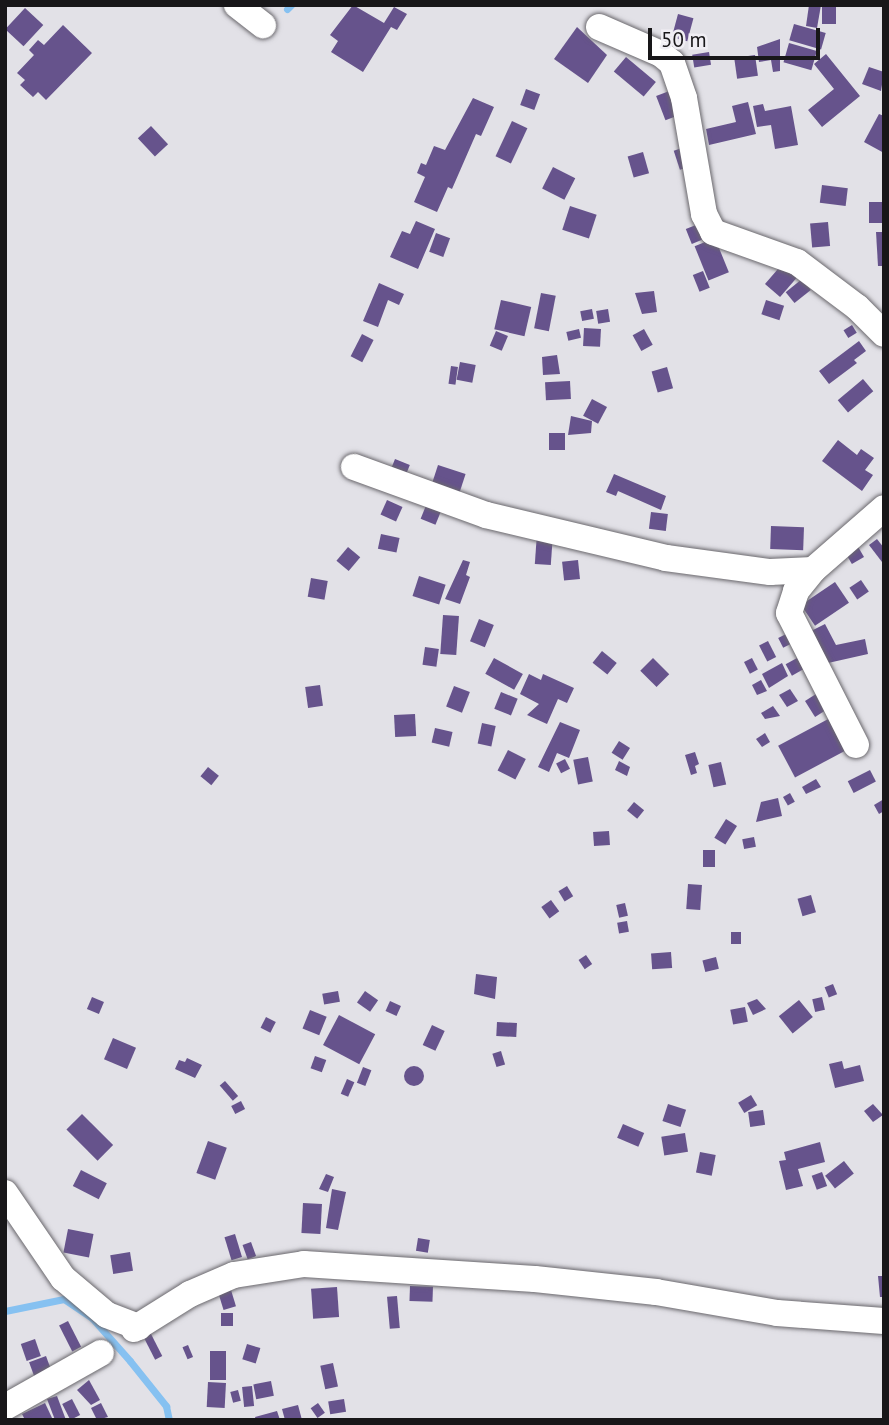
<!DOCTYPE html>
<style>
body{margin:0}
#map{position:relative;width:889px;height:1425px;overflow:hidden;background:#e2e1e7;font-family:"PT Sans",sans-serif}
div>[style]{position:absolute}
.stream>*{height:7px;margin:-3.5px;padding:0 3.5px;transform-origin:3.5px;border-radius:3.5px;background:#86c1f1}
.building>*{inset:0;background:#66538c;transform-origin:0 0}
.round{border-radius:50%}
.roads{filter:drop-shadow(0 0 2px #6a686d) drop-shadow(0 0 2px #6a686d)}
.street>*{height:26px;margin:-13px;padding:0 13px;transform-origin:13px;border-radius:13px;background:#fff}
span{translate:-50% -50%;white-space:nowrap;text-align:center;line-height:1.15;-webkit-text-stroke:7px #f0eef4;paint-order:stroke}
.frame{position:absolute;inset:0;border:7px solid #181719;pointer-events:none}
.scale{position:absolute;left:648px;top:28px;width:172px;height:32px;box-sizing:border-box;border:4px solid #181719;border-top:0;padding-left:9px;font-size:21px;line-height:24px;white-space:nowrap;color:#181719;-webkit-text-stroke:5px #f0eef4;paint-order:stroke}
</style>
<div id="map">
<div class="stream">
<i style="left:287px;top:9px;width:6px;rotate:-45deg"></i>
<i style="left:5px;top:1311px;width:60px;rotate:-11.5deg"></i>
<i style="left:64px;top:1299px;width:34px;rotate:34deg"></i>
<i style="left:92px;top:1318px;width:57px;rotate:48.5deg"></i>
<i style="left:130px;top:1361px;width:58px;rotate:51.3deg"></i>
<i style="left:166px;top:1406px;width:14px;rotate:78deg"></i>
</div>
<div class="building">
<i style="clip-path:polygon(353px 5px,384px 23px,394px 7px,407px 14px,397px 30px,391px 27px,363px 72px,331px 52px,338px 41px,330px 35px)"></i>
<i style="clip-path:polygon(809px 5px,821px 5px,817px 28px,806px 26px)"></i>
<i style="left:822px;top:5px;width:14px;height:19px"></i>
<i style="left:25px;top:8px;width:25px;height:29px;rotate:43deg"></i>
<i style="left:678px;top:14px;width:16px;height:24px;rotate:15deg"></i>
<i style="left:794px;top:24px;width:33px;height:17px;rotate:16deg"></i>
<i style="clip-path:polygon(63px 25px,92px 53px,46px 100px,38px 92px,33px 97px,20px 85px,25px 80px,17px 73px,34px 55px,29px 50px,38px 40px,44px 45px)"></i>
<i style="clip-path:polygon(577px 27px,607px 55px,588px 83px,554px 59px)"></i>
<i style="clip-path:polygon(780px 39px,780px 71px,773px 72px,771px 60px,759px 62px,757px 47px)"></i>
<i style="left:789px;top:43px;width:29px;height:20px;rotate:16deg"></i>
<i style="left:709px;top:52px;width:13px;height:17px;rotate:81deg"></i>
<i style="clip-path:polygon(826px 54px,860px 96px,822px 127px,808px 110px,834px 89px,814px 64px)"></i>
<i style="left:755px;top:55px;width:21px;height:21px;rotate:82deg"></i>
<i style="left:626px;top:57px;width:39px;height:19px;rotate:40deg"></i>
<i style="clip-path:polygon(869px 67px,884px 72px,881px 91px,862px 84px)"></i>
<i style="left:526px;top:89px;width:15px;height:17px;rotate:20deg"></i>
<i style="left:672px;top:90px;width:26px;height:17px;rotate:69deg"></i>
<i style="clip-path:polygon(473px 98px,494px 107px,481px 136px,476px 134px,452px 189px,448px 187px,437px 212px,414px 202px,425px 177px,417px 173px,421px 163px,426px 165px,434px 146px,445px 150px)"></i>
<i style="clip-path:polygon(748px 102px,756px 134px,709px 145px,706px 129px,736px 122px,732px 106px)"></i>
<i style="clip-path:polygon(763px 104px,765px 111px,791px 106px,798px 145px,775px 149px,771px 125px,757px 127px,753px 106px)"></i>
<i style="clip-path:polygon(879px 114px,884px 116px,884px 153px,864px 142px)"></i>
<i style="left:512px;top:121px;width:17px;height:39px;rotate:25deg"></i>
<i style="left:151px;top:126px;width:25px;height:18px;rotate:47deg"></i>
<i style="left:688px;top:146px;width:20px;height:15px;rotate:72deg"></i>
<i style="left:643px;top:152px;width:22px;height:16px;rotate:74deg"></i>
<i style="left:553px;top:167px;width:25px;height:24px;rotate:27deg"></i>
<i style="left:822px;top:185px;width:26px;height:18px;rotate:7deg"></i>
<i style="left:884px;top:202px;width:21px;height:15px;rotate:90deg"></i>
<i style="left:570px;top:206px;width:28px;height:25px;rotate:18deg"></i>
<i style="clip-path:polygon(416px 221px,435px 229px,418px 269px,390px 257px,402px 231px,410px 234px)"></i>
<i style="left:828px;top:222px;width:24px;height:18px;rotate:85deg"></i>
<i style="left:696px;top:225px;width:16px;height:11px;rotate:68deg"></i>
<i style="clip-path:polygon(876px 232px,884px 232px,884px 266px,878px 266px)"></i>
<i style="left:436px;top:233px;width:15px;height:20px;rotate:20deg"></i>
<i style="left:715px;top:238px;width:37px;height:22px;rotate:68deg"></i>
<i style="left:784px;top:262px;width:20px;height:29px;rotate:41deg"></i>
<i style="left:703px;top:271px;width:18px;height:11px;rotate:68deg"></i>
<i style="left:802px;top:279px;width:14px;height:21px;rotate:51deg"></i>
<i style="clip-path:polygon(379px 283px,404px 294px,399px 305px,388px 300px,378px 327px,363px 321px)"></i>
<i style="clip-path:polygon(654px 291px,657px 312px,642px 314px,635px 293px)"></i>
<i style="left:541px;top:293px;width:15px;height:36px;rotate:11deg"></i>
<i style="left:501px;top:300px;width:31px;height:30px;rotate:13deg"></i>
<i style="left:766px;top:300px;width:19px;height:15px;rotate:18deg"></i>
<i style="left:592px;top:309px;width:10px;height:12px;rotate:79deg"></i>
<i style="left:608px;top:309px;width:13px;height:12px;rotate:81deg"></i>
<i style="left:852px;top:325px;width:9px;height:10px;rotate:58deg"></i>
<i style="left:584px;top:328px;width:17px;height:18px;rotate:3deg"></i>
<i style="left:579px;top:329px;width:9px;height:13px;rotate:77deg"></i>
<i style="left:644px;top:329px;width:18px;height:13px;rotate:61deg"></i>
<i style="left:496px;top:331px;width:13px;height:16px;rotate:23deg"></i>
<i style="left:362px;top:334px;width:13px;height:25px;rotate:27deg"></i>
<i style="clip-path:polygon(859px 341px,866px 351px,854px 360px,857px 363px,829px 384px,819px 371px)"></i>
<i style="clip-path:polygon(557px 355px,560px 374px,543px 375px,542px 357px)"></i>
<i style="left:460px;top:362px;width:16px;height:18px;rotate:11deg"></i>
<i style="left:451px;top:366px;width:7px;height:18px;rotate:8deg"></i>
<i style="left:667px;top:367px;width:22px;height:16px;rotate:74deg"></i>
<i style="left:863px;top:379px;width:16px;height:33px;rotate:50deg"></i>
<i style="left:570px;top:381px;width:18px;height:25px;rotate:87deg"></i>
<i style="left:592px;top:399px;width:17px;height:19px;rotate:28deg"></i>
<i style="clip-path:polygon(571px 416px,592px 421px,591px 433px,568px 435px)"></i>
<i style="left:549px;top:433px;width:16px;height:17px"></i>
<i style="clip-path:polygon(838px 440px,857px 455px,861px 449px,874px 458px,865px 470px,873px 475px,862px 491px,822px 461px)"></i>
<i style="left:395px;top:459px;width:16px;height:14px;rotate:22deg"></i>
<i style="left:438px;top:465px;width:29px;height:21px;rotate:18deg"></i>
<i style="clip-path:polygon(614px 474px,666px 496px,661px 510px,618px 491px,616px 496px,606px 492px)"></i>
<i style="left:387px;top:500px;width:17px;height:16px;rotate:24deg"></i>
<i style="left:427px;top:503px;width:16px;height:17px;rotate:22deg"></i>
<i style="left:651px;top:512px;width:17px;height:17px;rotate:7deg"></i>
<i style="left:771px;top:526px;width:33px;height:23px;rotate:2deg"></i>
<i style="left:537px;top:533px;width:16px;height:31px;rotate:4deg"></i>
<i style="left:381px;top:534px;width:19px;height:15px;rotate:12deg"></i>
<i style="clip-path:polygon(877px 539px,884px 548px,882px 562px,869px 545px)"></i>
<i style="left:857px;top:545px;width:14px;height:14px;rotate:60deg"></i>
<i style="left:348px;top:547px;width:16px;height:18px;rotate:40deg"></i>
<i style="clip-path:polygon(463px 560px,470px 562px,466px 575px,470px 577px,460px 604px,445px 599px)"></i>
<i style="left:578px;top:560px;width:19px;height:16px;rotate:84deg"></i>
<i style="left:419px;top:576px;width:28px;height:21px;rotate:18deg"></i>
<i style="left:311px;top:578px;width:17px;height:19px;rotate:10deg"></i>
<i style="left:861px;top:580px;width:14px;height:14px;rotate:56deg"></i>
<i style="left:835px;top:582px;width:25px;height:41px;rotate:56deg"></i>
<i style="left:443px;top:615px;width:16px;height:39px;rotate:4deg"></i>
<i style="left:479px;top:619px;width:16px;height:24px;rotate:22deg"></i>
<i style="clip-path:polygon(825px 624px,836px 645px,865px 639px,868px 654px,828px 663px,811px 631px)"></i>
<i style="left:788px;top:633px;width:11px;height:11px;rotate:63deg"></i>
<i style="left:768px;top:641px;width:18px;height:10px;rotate:63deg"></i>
<i style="left:425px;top:647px;width:14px;height:18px;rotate:8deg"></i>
<i style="left:602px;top:651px;width:19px;height:15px;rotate:39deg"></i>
<i style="left:494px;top:658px;width:33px;height:18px;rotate:29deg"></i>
<i style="left:653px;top:658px;width:23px;height:18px;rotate:45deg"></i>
<i style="left:752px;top:658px;width:13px;height:9px;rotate:63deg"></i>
<i style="left:797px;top:658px;width:13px;height:13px;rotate:61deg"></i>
<i style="clip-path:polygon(782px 663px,788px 676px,769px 688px,762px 674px)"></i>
<i style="clip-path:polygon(529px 674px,541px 680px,543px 674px,574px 688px,567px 703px,558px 699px,547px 724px,527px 715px,539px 704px,520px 694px)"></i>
<i style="clip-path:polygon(761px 680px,767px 691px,757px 695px,752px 685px)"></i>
<i style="left:320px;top:685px;width:21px;height:15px;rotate:82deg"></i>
<i style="left:454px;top:686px;width:17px;height:22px;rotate:21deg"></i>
<i style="clip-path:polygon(790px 689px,798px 701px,787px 707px,779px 695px)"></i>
<i style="left:501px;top:692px;width:18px;height:18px;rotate:22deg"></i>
<i style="left:816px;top:694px;width:19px;height:13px;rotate:58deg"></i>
<i style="clip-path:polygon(773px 706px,780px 716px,765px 719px,761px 713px)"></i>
<i style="left:415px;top:714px;width:22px;height:21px;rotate:87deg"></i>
<i style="left:832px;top:717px;width:36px;height:61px;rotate:62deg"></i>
<i style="clip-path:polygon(560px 722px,580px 730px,569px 758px,557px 753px,549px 772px,538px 767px)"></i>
<i style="left:482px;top:723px;width:14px;height:21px;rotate:12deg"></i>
<i style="left:435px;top:728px;width:18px;height:15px;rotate:13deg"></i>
<i style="clip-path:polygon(765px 733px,770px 742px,762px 747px,756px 739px)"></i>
<i style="left:619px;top:741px;width:13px;height:14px;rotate:32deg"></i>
<i style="left:508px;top:750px;width:20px;height:23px;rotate:27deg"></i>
<i style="clip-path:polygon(695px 752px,699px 764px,695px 766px,697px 773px,691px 775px,685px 755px)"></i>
<i style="left:588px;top:757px;width:25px;height:15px;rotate:79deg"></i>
<i style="left:565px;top:759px;width:11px;height:10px;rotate:63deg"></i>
<i style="clip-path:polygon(619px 761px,630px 767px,627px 776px,615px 770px)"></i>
<i style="left:721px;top:762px;width:23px;height:13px;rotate:77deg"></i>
<i style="left:208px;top:767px;width:14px;height:12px;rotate:39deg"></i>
<i style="left:870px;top:770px;width:13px;height:25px;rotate:63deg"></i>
<i style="clip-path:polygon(816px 779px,821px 787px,806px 794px,802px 787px)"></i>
<i style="left:790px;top:793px;width:10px;height:8px;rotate:61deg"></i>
<i style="clip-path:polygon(778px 798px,782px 816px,756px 822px,761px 802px)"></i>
<i style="clip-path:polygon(884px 799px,884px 811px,879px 814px,874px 805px)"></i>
<i style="left:634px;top:802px;width:13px;height:11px;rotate:39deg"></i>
<i style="left:726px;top:819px;width:13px;height:22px;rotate:32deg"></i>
<i style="left:609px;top:831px;width:14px;height:16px;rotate:86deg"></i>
<i style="left:754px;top:837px;width:10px;height:12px;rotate:79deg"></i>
<i style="left:703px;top:850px;width:12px;height:17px"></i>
<i style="left:688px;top:884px;width:14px;height:25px;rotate:4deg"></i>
<i style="left:567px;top:886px;width:12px;height:10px;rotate:59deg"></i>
<i style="left:811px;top:895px;width:18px;height:14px;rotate:74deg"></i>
<i style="left:551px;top:900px;width:14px;height:12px;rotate:54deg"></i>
<i style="left:625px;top:903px;width:13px;height:9px;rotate:77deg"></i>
<i style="left:627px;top:921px;width:11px;height:10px;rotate:80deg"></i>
<i style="left:731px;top:932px;width:10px;height:12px"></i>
<i style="left:671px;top:952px;width:16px;height:20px;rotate:86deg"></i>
<i style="left:586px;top:955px;width:11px;height:9px;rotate:56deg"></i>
<i style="left:716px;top:957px;width:12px;height:14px;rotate:76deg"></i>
<i style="clip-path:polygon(476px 974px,497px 977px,495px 999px,474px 994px)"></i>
<i style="left:833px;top:984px;width:11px;height:9px;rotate:68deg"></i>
<i style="left:338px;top:991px;width:11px;height:16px;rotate:80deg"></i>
<i style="left:365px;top:991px;width:16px;height:14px;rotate:35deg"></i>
<i style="left:92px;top:997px;width:13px;height:13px;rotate:23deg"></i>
<i style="left:822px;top:997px;width:13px;height:10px;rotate:77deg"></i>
<i style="clip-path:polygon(757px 999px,766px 1009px,753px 1015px,747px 1003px)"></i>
<i style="left:799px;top:1000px;width:22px;height:26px;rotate:51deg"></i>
<i style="left:390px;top:1001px;width:12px;height:11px;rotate:24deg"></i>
<i style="left:745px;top:1007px;width:15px;height:15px;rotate:79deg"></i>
<i style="left:310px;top:1010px;width:18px;height:20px;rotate:22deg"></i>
<i style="left:339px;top:1015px;width:41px;height:34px;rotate:28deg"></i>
<i style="left:266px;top:1017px;width:11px;height:12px;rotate:27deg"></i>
<i style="left:497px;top:1022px;width:20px;height:14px;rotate:3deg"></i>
<i style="left:432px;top:1025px;width:14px;height:22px;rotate:25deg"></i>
<i style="left:113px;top:1038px;width:25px;height:23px;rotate:23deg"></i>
<i style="left:501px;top:1051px;width:14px;height:9px;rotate:73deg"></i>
<i style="left:315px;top:1056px;width:12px;height:13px;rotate:20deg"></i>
<i style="clip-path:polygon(187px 1058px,202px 1065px,195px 1078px,175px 1069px,179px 1060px,185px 1062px)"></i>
<i style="clip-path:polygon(842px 1061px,844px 1069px,860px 1065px,864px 1081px,835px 1088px,829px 1064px)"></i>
<i class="round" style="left:404px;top:1066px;width:20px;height:20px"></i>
<i style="left:363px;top:1067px;width:9px;height:17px;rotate:21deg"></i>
<i style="left:347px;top:1079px;width:8px;height:16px;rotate:23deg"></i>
<i style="left:225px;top:1081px;width:20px;height:7px;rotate:49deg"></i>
<i style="left:751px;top:1095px;width:12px;height:15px;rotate:59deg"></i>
<i style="left:241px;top:1101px;width:9px;height:11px;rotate:63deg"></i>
<i style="left:668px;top:1104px;width:19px;height:18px;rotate:18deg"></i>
<i style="clip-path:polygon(873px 1104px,883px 1115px,873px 1122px,864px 1111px)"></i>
<i style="left:763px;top:1110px;width:15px;height:15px;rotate:82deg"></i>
<i style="left:82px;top:1114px;width:44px;height:22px;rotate:45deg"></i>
<i style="left:623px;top:1124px;width:23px;height:15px;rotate:23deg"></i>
<i style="left:685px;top:1133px;width:19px;height:24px;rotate:81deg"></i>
<i style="left:208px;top:1141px;width:20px;height:34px;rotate:20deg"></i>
<i style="clip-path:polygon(820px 1142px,825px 1162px,798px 1169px,803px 1186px,786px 1190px,779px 1161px,786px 1160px,784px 1152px)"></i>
<i style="left:700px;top:1152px;width:16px;height:21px;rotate:11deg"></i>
<i style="left:844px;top:1161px;width:16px;height:24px;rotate:52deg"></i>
<i style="left:81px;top:1170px;width:29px;height:18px;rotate:27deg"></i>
<i style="left:822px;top:1172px;width:15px;height:11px;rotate:70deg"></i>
<i style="clip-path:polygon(326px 1174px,334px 1177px,328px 1192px,319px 1189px)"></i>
<i style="clip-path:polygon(332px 1189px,346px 1192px,338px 1230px,326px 1228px)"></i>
<i style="left:303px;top:1203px;width:19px;height:30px;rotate:3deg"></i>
<i style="left:68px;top:1229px;width:26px;height:24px;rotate:11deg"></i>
<i style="left:235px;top:1234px;width:24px;height:11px;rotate:73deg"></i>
<i style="left:418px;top:1238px;width:12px;height:13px;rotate:9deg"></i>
<i style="left:251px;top:1242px;width:15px;height:9px;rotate:70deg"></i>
<i style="left:130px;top:1252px;width:19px;height:20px;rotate:81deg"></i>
<i style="clip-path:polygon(878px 1276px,884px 1276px,884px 1297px,880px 1297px)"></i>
<i style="left:410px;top:1286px;width:23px;height:15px;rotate:2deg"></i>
<i style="left:337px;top:1287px;width:30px;height:26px;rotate:86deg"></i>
<i style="left:231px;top:1290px;width:17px;height:13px;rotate:73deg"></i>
<i style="left:397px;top:1296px;width:32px;height:10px;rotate:85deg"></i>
<i style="left:221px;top:1313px;width:12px;height:13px"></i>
<i style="left:68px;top:1321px;width:29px;height:10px;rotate:63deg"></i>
<i style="left:150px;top:1332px;width:27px;height:8px;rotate:63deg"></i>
<i style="left:35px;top:1339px;width:18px;height:15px;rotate:71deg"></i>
<i style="left:247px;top:1344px;width:14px;height:16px;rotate:17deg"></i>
<i style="left:188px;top:1345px;width:13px;height:6px;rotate:67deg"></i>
<i style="left:210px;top:1351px;width:16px;height:29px"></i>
<i style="left:46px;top:1356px;width:15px;height:18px;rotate:70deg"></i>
<i style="left:333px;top:1363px;width:24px;height:13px;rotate:78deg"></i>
<i style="clip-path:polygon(89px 1380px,100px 1400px,91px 1405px,77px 1390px)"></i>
<i style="left:271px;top:1381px;width:15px;height:18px;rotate:79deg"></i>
<i style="left:208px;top:1382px;width:18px;height:25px;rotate:3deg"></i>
<i style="left:252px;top:1386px;width:20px;height:10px;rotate:84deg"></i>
<i style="left:238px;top:1390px;width:11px;height:8px;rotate:75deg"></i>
<i style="clip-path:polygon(57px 1396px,66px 1420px,55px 1420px,47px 1399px)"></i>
<i style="left:72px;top:1399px;width:18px;height:11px;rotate:63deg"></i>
<i style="left:344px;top:1399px;width:13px;height:16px;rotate:81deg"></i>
<i style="clip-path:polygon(45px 1403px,53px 1420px,25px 1420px,22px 1414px)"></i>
<i style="clip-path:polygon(101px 1403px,108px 1417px,97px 1420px,91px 1408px)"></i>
<i style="left:318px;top:1403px;width:12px;height:9px;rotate:55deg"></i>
<i style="clip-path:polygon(298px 1405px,302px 1420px,285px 1420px,282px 1409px)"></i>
<i style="clip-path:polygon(277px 1411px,280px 1420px,256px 1420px,255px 1417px)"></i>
</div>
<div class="roads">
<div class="street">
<i style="left:237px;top:5px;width:33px;rotate:38deg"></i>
<i style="left:599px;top:27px;width:68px;rotate:23.5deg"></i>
<i style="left:661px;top:54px;width:14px;rotate:39deg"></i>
<i style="left:672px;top:63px;width:37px;rotate:71deg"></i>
<i style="left:684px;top:98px;width:118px;rotate:80.2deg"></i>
<i style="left:704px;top:214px;width:20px;rotate:63deg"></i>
<i style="left:713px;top:232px;width:89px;rotate:19.7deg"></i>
<i style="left:797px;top:262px;width:75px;rotate:36.9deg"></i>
<i style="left:857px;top:307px;width:38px;rotate:45deg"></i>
<i style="left:354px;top:467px;width:140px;rotate:20deg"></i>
<i style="left:486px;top:515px;width:185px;rotate:13.4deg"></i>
<i style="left:666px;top:558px;width:105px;rotate:7.7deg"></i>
<i style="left:770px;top:572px;width:43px;rotate:-2.7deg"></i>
<i style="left:856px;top:745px;width:148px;rotate:-116.9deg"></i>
<i style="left:789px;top:613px;width:23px;rotate:-72deg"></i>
<i style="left:796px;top:591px;width:27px;rotate:-51deg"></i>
<i style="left:813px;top:570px;width:94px;rotate:-41.1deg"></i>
<i style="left:5px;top:1193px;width:103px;rotate:55.7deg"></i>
<i style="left:63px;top:1278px;width:57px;rotate:40.1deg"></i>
<i style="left:107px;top:1315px;width:34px;rotate:21deg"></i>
<i style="left:134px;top:1329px;width:66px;rotate:-32deg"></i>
<i style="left:190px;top:1294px;width:48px;rotate:-23.4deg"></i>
<i style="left:234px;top:1275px;width:71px;rotate:-8.9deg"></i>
<i style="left:304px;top:1264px;width:231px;rotate:3.7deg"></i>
<i style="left:535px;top:1279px;width:122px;rotate:6.1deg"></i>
<i style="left:656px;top:1292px;width:123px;rotate:9.8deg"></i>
<i style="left:777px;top:1313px;width:107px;rotate:4.3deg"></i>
<i style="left:5px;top:1407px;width:110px;rotate:-29.4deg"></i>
</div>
</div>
<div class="frame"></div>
<div class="scale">50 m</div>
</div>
